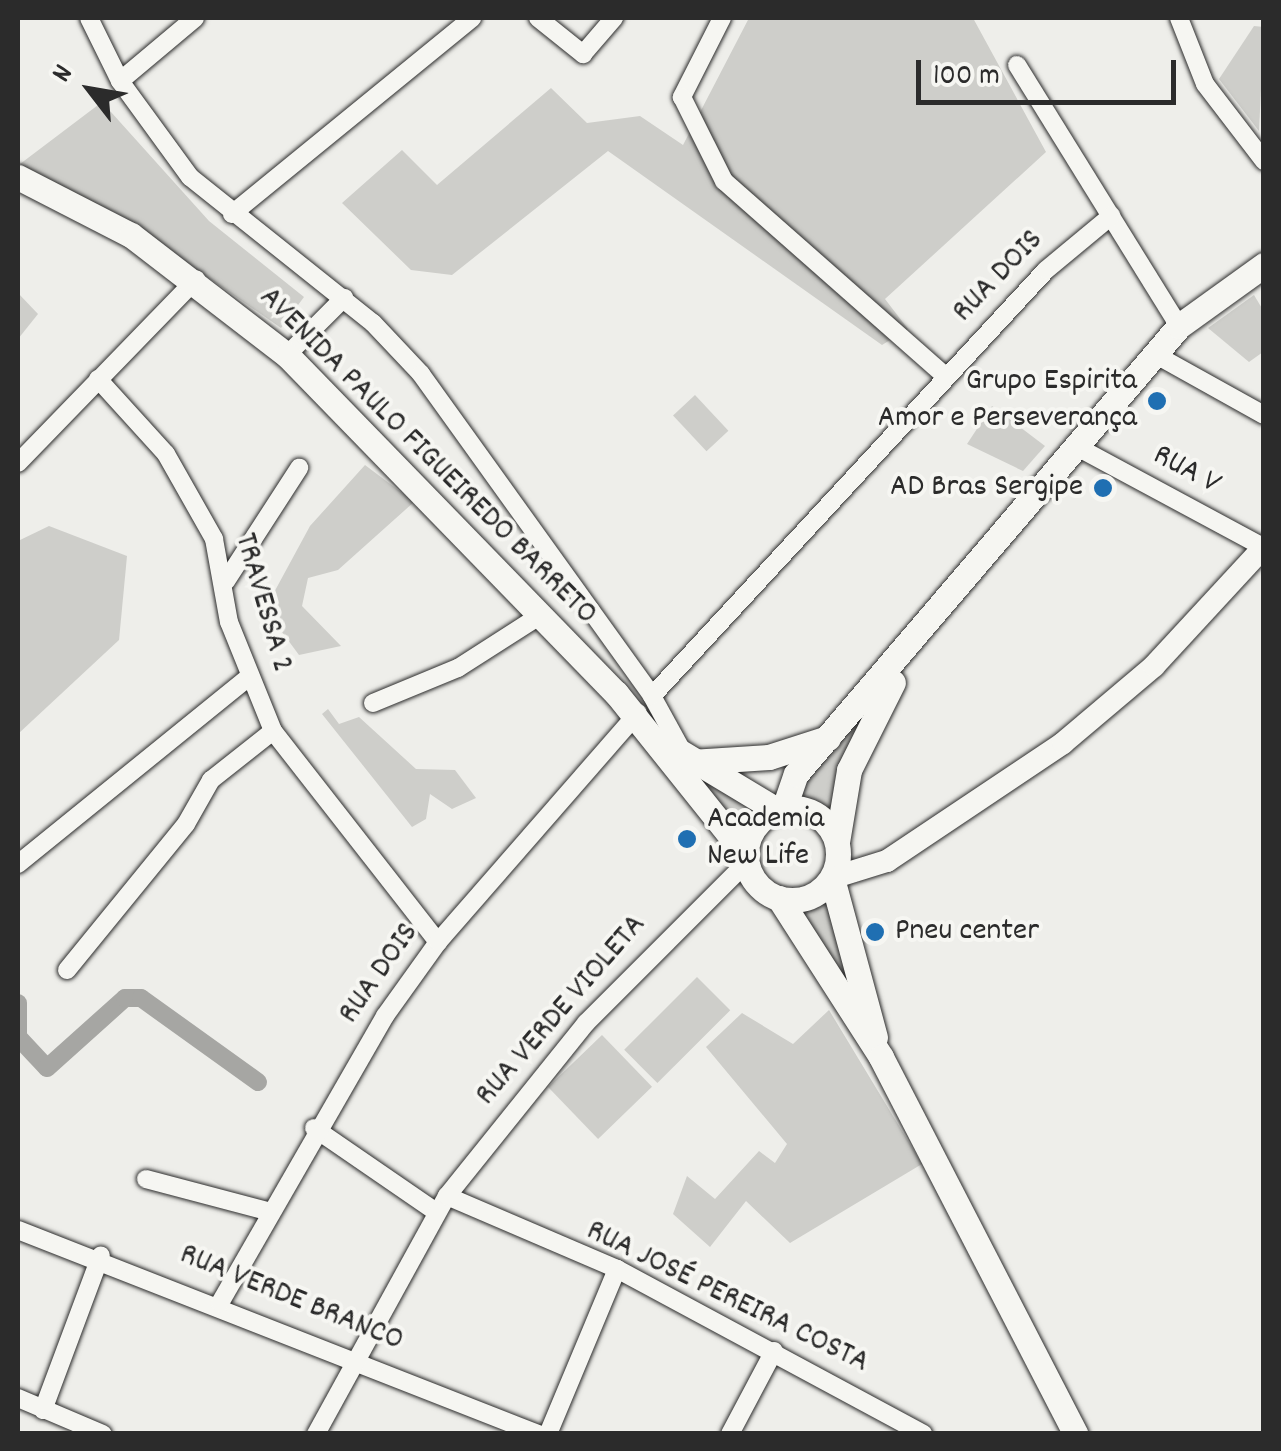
<!DOCTYPE html>
<meta charset="utf-8">
<style>
body{margin:0}
#map{position:relative;width:1281px;height:1451px;overflow:hidden;background:#eeeeea;font-family:Dekko,sans-serif}
div>[style]{position:absolute}
.green>*{inset:0;background:#cececa;transform-origin:0 0}
.canal>*{height:18px;margin:-9px;padding:0 9px;transform-origin:9px;border-radius:9px;background:#a6a6a3}
.roads{filter:drop-shadow(0 0 2px #2b2b2b) drop-shadow(0 0 2px #2b2b2b)}
.street>*{height:18px;margin:-9px;padding:0 9px;transform-origin:9px;border-radius:9px;background:#f6f6f2}
.secondary>*{height:22px;margin:-11px;padding:0 11px;transform-origin:11px;border-radius:11px;background:#f6f6f2}
.primary>*{height:25px;margin:-12.5px;padding:0 12.5px;transform-origin:12.5px;border-radius:12.5px;background:#f6f6f2}
.primary>.ring{margin:-12.5px;padding:0;box-sizing:content-box;background:none;border:25px solid #f6f6f2;border-radius:50%}
.dots>*{width:28px;height:28px;translate:-50% -50%;box-sizing:border-box;border:5px solid #f6f6f2;border-radius:50%}
span{translate:-50% -50%;white-space:nowrap;text-align:center;line-height:1.15;-webkit-text-stroke:8px #f6f6f2;paint-order:stroke}
.street-label{font-size:32px;color:#2b2b2b}
.poi-label{font-size:32px;color:#2b2b2b}
.right{translate:-100% -50%;text-align:right}
.left{translate:0 -50%;text-align:left}
.frame{position:absolute;inset:0;border:20px solid #2b2b2b;pointer-events:none}
.north{position:absolute;left:40px;top:40px;width:100px;height:100px;-webkit-text-stroke:8px #f6f6f2;paint-order:stroke;rotate:301deg;font-size:28px;font-weight:700;line-height:40px;text-align:center;color:#2b2b2b}
.north::after{content:'';display:block;margin:auto;width:35px;height:45px;background:#2b2b2b;clip-path:polygon(50% 0,100% 100%,50% 72%,0 100%)}
.scale{position:absolute;left:916px;top:60px;width:260px;height:45px;box-sizing:border-box;border:5px solid #2b2b2b;border-top:0;padding-left:12px;font-size:30px;line-height:35px;white-space:nowrap;color:#2b2b2b;-webkit-text-stroke:8px #f6f6f2;paint-order:stroke}
</style>
<div id="map">
<div class="green">
<i style="clip-path:polygon(749px 18px,973px 18px,1046px 152px,885px 299px,908px 329px,882px 345px,608px 151px,452px 275px,411px 270px,342px 203px,402px 150px,437px 185px,551px 88px,587px 123px,640px 116px,683px 145px)"></i>
<i style="clip-path:polygon(1254px 26px,1264px 27px,1259px 131px,1219px 79px)"></i>
<i style="clip-path:polygon(102px 102px,209px 221px,304px 297px,281px 328px,121px 217px,20px 164px)"></i>
<i style="clip-path:polygon(18px 293px,38px 314px,18px 339px)"></i>
<i style="clip-path:polygon(1254px 295px,1263px 310px,1263px 352px,1249px 362px,1208px 328px)"></i>
<i style="left:695px;top:395px;width:49px;height:30px;rotate:47deg"></i>
<i style="clip-path:polygon(992px 406px,1045px 446px,1023px 471px,967px 444px)"></i>
<i style="clip-path:polygon(365px 465px,414px 502px,338px 570px,308px 578px,302px 606px,341px 646px,299px 655px,265px 609px,310px 526px)"></i>
<i style="clip-path:polygon(49px 526px,127px 556px,119px 640px,18px 734px,18px 541px)"></i>
<i style="clip-path:polygon(870px 697px,836px 824px,787px 802px)"></i>
<i style="clip-path:polygon(328px 709px,339px 724px,359px 717px,416px 769px,455px 770px,476px 798px,452px 809px,430px 794px,426px 819px,412px 827px,322px 714px)"></i>
<i style="clip-path:polygon(696px 768px,773px 793px,742px 839px)"></i>
<i style="clip-path:polygon(834px 893px,863px 1006px,793px 909px,820px 907px)"></i>
<i style="left:697px;top:977px;width:47px;height:103px;rotate:45deg"></i>
<i style="clip-path:polygon(829px 1010px,922px 1164px,790px 1243px,746px 1201px,710px 1247px,673px 1214px,687px 1176px,715px 1199px,759px 1151px,775px 1163px,787px 1144px,706px 1047px,742px 1013px,793px 1044px)"></i>
<i style="left:602px;top:1035px;width:72px;height:75px;rotate:46deg"></i>
</div>
<div class="canal">
<i style="left:18px;top:1003px;width:34px;rotate:90deg"></i>
<i style="left:18px;top:1037px;width:42px;rotate:46.9deg"></i>
<i style="left:47px;top:1068px;width:105px;rotate:-41.9deg"></i>
<i style="left:125px;top:998px;width:16px"></i>
<i style="left:141px;top:998px;width:144px;rotate:35.7deg"></i>
</div>
<div class="roads">
<div class="street">
<i style="left:89px;top:18px;width:70px;rotate:63.8deg"></i>
<i style="left:120px;top:81px;width:119px;rotate:53.9deg"></i>
<i style="left:190px;top:177px;width:234px;rotate:38.6deg"></i>
<i style="left:373px;top:323px;width:70px;rotate:46.7deg"></i>
<i style="left:421px;top:374px;width:396px;rotate:54.3deg"></i>
<i style="left:652px;top:696px;width:68px;rotate:61.2deg"></i>
<i style="left:538px;top:18px;width:58px;rotate:38.7deg"></i>
<i style="left:583px;top:54px;width:48px;rotate:-49.3deg"></i>
<i style="left:722px;top:18px;width:89px;rotate:116.9deg"></i>
<i style="left:682px;top:97px;width:94px;rotate:63.4deg"></i>
<i style="left:724px;top:181px;width:295px;rotate:41.4deg"></i>
<i style="left:1179px;top:18px;width:71px;rotate:68.5deg"></i>
<i style="left:1205px;top:84px;width:97px;rotate:52.5deg"></i>
<i style="left:1017px;top:65px;width:307px;rotate:58.2deg"></i>
<i style="left:120px;top:81px;width:98px;rotate:-40deg"></i>
<i style="left:232px;top:214px;width:310px;rotate:-39.2deg"></i>
<i style="left:287px;top:355px;width:81px;rotate:-45deg"></i>
<i style="left:1158px;top:356px;width:121px;rotate:29.1deg"></i>
<i style="left:98px;top:379px;width:101px;rotate:47.8deg"></i>
<i style="left:166px;top:454px;width:98px;rotate:60.5deg"></i>
<i style="left:214px;top:539px;width:84px;rotate:79.8deg"></i>
<i style="left:229px;top:622px;width:118px;rotate:68deg"></i>
<i style="left:273px;top:731px;width:268px;rotate:52deg"></i>
<i style="left:1081px;top:449px;width:207px;rotate:28.3deg"></i>
<i style="left:18px;top:463px;width:256px;rotate:-45.9deg"></i>
<i style="left:226px;top:581px;width:135px;rotate:-57.1deg"></i>
<i style="left:652px;top:696px;width:580px;rotate:-47.23deg"></i>
<i style="left:1046px;top:270px;width:85px;rotate:-39.7deg"></i>
<i style="left:373px;top:703px;width:92px;rotate:-22.4deg"></i>
<i style="left:458px;top:668px;width:98px;rotate:-32.6deg"></i>
<i style="left:18px;top:864px;width:299px;rotate:-39deg"></i>
<i style="left:67px;top:970px;width:188px;rotate:-50.8deg"></i>
<i style="left:186px;top:824px;width:51px;rotate:-60.4deg"></i>
<i style="left:211px;top:780px;width:79px;rotate:-38.3deg"></i>
<i style="left:314px;top:1128px;width:148px;rotate:34.5deg"></i>
<i style="left:146px;top:1179px;width:125px;rotate:14.8deg"></i>
<i style="left:447px;top:1196px;width:185px;rotate:23.2deg"></i>
<i style="left:617px;top:1269px;width:348px;rotate:28.3deg"></i>
<i style="left:18px;top:1230px;width:559px;rotate:21.42deg"></i>
<i style="left:220px;top:1303px;width:331px;rotate:-60.1deg"></i>
<i style="left:385px;top:1016px;width:91px;rotate:-54.4deg"></i>
<i style="left:438px;top:942px;width:304px;rotate:-48.9deg"></i>
<i style="left:18px;top:1398px;width:92px;rotate:23deg"></i>
<i style="left:43px;top:1410px;width:165px;rotate:-69.5deg"></i>
<i style="left:316px;top:1434px;width:272px;rotate:-61.2deg"></i>
<i style="left:447px;top:1196px;width:222px;rotate:-51.2deg"></i>
<i style="left:586px;top:1023px;width:228px;rotate:-45deg"></i>
<i style="left:548px;top:1434px;width:179px;rotate:-67.3deg"></i>
<i style="left:730px;top:1434px;width:94px;rotate:-62.1deg"></i>
</div>
<div class="secondary">
<i style="left:832px;top:878px;width:58px;rotate:-17.2deg"></i>
<i style="left:887px;top:861px;width:212px;rotate:-33.8deg"></i>
<i style="left:1063px;top:743px;width:119px;rotate:-40.2deg"></i>
<i style="left:1154px;top:666px;width:162px;rotate:-47.3deg"></i>
</div>
<div class="primary">
<i style="left:18px;top:177px;width:127px;rotate:27.2deg"></i>
<i style="left:131px;top:235px;width:197px;rotate:37.6deg"></i>
<i style="left:287px;top:355px;width:472px;rotate:45.8deg"></i>
<i style="left:616px;top:693px;width:208px;rotate:51.3deg"></i>
<i style="left:667px;top:744px;width:128px;rotate:31deg"></i>
<i style="left:691px;top:762px;width:78px;rotate:-3.7deg"></i>
<i style="left:769px;top:757px;width:62px;rotate:-17.9deg"></i>
<i style="left:784px;top:808px;width:36px;rotate:-71deg"></i>
<i style="left:796px;top:774px;width:589px;rotate:-49.47deg"></i>
<i style="left:1179px;top:326px;width:105px;rotate:-35.7deg"></i>
<i class="ring" style="left:746px;top:808px;width:67px;height:67px"></i>
<i style="left:837px;top:842px;width:73px;rotate:-80.5deg"></i>
<i style="left:849px;top:770px;width:98px;rotate:-63.4deg"></i>
<i style="left:832px;top:878px;width:165px;rotate:74.9deg"></i>
<i style="left:779px;top:898px;width:189px;rotate:57.3deg"></i>
<i style="left:881px;top:1057px;width:424px;rotate:62.7deg"></i>
</div>
</div>
<div class="dots">
<i style="left:1157px;top:401px;background:#1f6fb2"></i>
<i style="left:1103px;top:488px;background:#1f6fb2"></i>
<i style="left:687px;top:839px;background:#1f6fb2"></i>
<i style="left:875px;top:932px;background:#1f6fb2"></i>
</div>
<div class="street-label">
<span style="left:999px;top:277px;rotate:-46deg">RUA DOIS</span>
<span style="left:427px;top:457px;rotate:45deg">AVENIDA PAULO FIGUEIREDO BARRETO</span>
<span style="left:1186px;top:471px;rotate:28deg">RUA V</span>
<span style="left:262px;top:603px;rotate:74deg">TRAVESSA 2</span>
<span style="left:380px;top:974px;rotate:-55deg">RUA DOIS</span>
<span style="left:562px;top:1011px;rotate:-49deg">RUA VERDE VIOLETA</span>
<span style="left:727px;top:1298px;rotate:26deg">RUA JOSÉ PEREIRA COSTA</span>
<span style="left:291px;top:1299px;rotate:22deg">RUA VERDE BRANCO</span>
</div>
<div class="poi-label">
<span class="right" style="left:1137px;top:401px">Grupo Espirita<br>Amor e Perseverança</span>
<span class="right" style="left:1083px;top:488px">AD Bras Sergipe</span>
<span class="left" style="left:707px;top:839px">Academia<br>New Life</span>
<span class="left" style="left:895px;top:932px">Pneu center</span>
</div>
<div class="frame"></div>
<div class="north">N</div>
<div class="scale">100 m</div>
</div>
